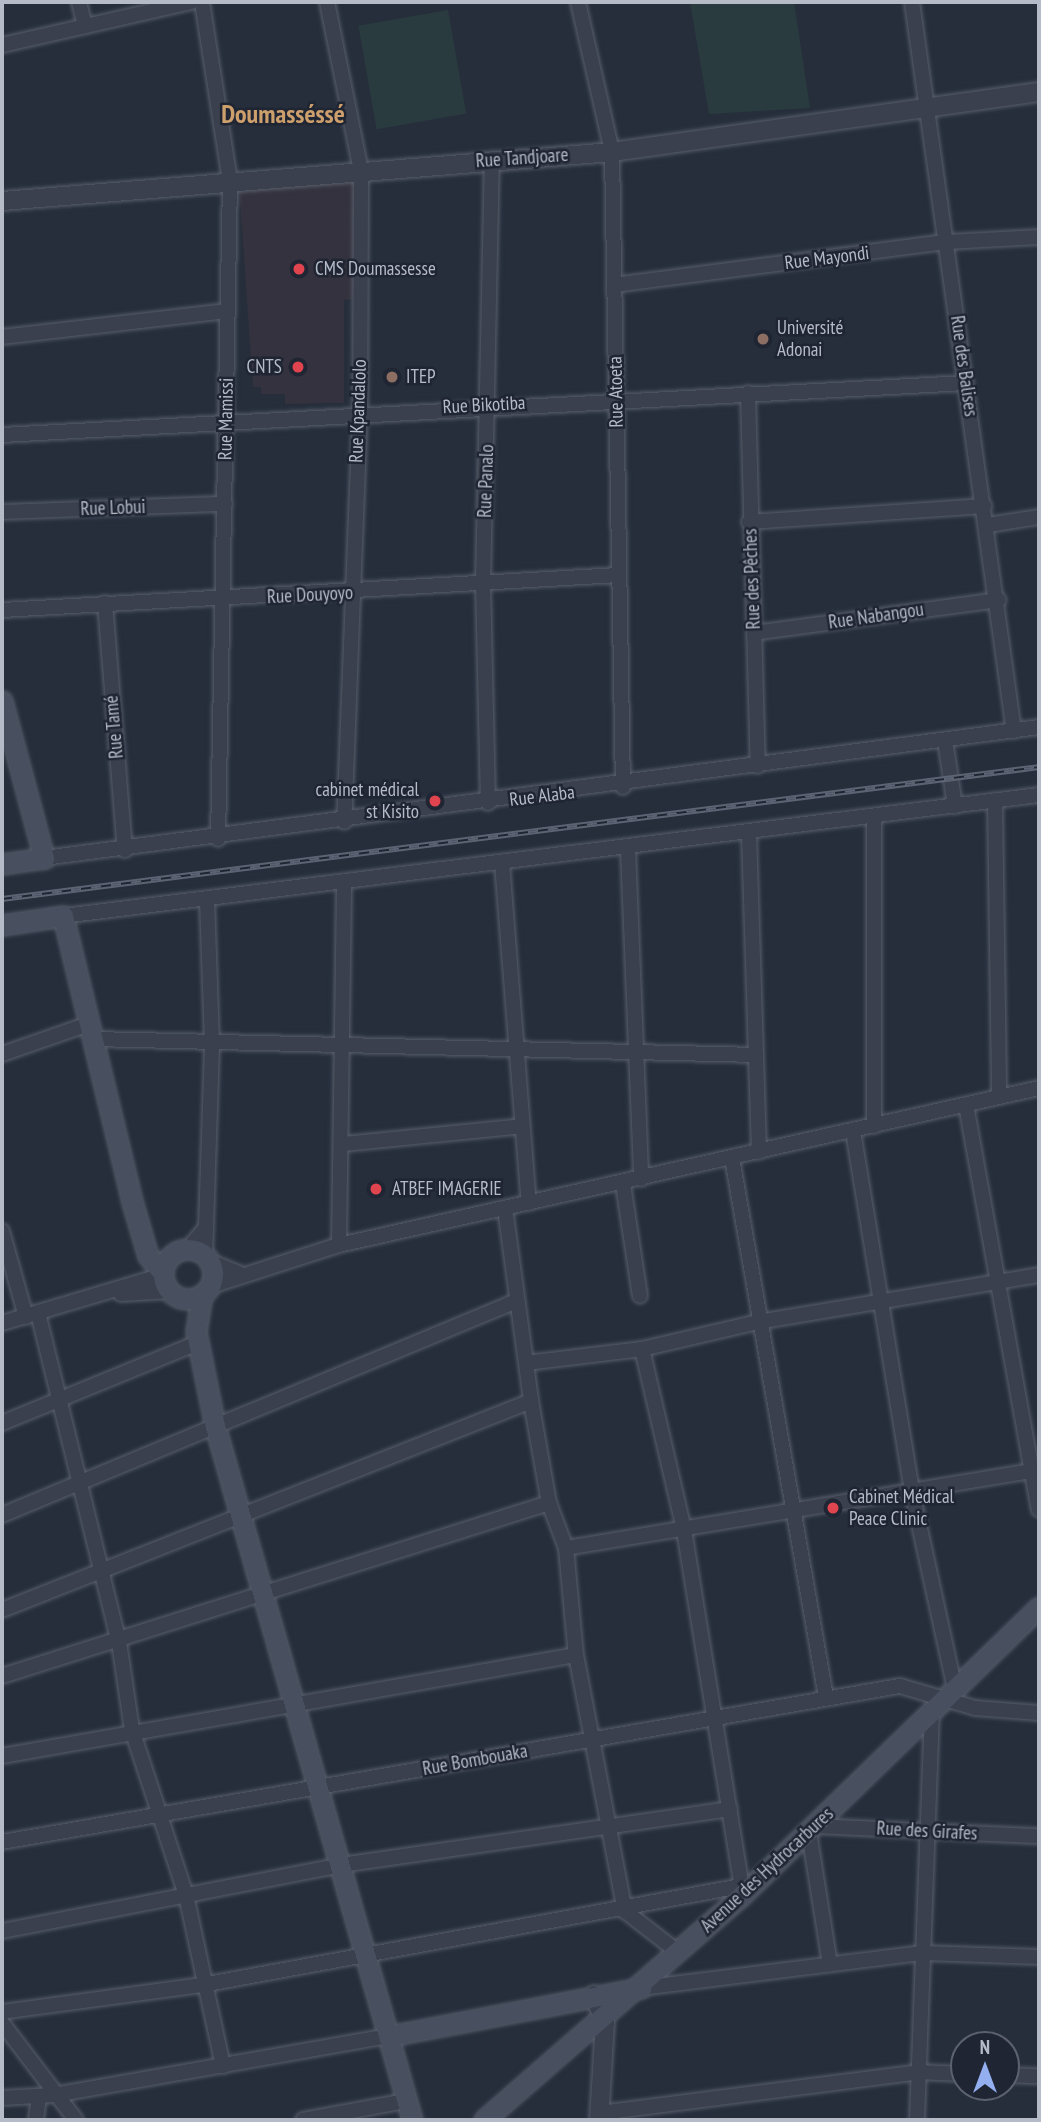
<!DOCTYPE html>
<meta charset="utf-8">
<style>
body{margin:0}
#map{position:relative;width:1041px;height:2122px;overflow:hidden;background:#262e3c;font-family:"PT Sans Narrow",sans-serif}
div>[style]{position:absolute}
.medical>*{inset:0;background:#34323e}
.green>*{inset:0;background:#293b3e;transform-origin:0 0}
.roads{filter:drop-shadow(0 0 2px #585e6b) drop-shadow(0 0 2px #585e6b)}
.minor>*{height:14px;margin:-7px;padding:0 7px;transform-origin:7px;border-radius:7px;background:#3a404d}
.tertiary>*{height:18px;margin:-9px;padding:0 9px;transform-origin:9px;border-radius:9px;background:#3a404d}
.secondary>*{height:19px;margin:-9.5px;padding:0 9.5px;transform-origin:9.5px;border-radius:9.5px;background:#484f5f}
.secondary>.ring{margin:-9.5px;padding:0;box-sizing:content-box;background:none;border:19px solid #484f5f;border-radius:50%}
.rail>*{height:6px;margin-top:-3px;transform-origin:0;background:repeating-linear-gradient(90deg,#1f2532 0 10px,#5c6473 0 20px);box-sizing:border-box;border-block:2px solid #5c6473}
.dots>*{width:19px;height:19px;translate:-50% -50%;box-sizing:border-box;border:4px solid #1f2532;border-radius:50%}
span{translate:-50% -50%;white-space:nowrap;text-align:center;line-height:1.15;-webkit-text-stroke:5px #1f2532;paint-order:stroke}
.street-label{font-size:19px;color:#b6bbc8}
.poi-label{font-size:19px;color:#b6bbc8}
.left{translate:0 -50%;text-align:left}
.right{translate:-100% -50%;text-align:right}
.district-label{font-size:26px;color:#cc9f6d;font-weight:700}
.frame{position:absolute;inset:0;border:4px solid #b6bbc8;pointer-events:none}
.north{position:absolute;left:950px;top:2031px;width:70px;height:70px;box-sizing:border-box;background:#1f2532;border:2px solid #5b616e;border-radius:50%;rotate:0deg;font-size:19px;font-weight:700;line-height:28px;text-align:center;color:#b6bbc8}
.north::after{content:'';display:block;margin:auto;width:24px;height:32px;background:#93afef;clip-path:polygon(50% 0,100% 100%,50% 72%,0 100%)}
</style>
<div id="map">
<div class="medical">
<i style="clip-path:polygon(354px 182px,357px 299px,344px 300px,344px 403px,285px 404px,285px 394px,261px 394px,261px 387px,253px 387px,239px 185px)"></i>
</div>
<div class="green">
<i style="clip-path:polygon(690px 2px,794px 2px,810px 108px,709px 114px)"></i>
<i style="left:448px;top:10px;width:105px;height:91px;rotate:80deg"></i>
</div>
<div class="roads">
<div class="minor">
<i style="left:79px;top:2px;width:25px;rotate:76deg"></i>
<i style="left:202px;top:2px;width:180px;rotate:81.1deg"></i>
<i style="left:230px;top:180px;width:659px;rotate:91.04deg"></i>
<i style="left:327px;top:2px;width:171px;rotate:78.6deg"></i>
<i style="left:361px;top:170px;width:242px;rotate:90.2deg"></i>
<i style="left:360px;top:412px;width:410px;rotate:92.2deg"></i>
<i style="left:578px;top:2px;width:154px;rotate:77.2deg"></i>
<i style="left:612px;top:152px;width:635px;rotate:89.01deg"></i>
<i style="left:912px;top:2px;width:736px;rotate:82.04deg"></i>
<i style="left:2px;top:45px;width:194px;rotate:-12.8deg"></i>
<i style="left:614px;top:285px;width:336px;rotate:-7.4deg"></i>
<i style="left:947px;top:242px;width:92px;rotate:-3.1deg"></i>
<i style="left:2px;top:337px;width:226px;rotate:-6.6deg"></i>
<i style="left:748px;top:393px;width:373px;rotate:88.5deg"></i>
<i style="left:2px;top:435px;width:965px;rotate:-3.09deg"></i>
<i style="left:2px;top:512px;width:223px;rotate:-2.1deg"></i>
<i style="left:749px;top:522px;width:236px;rotate:-3.9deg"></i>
<i style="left:988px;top:525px;width:52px;rotate:-8.9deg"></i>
<i style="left:105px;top:603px;width:248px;rotate:85.4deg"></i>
<i style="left:2px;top:610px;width:618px;rotate:-3.25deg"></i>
<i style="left:754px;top:633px;width:247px;rotate:-7.7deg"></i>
<i style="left:945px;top:740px;width:67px;rotate:81.4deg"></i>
<i style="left:995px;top:800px;width:297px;rotate:89.2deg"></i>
<i style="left:488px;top:803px;width:220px;rotate:-91.3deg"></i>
<i style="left:483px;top:583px;width:424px;rotate:-88.8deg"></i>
<i style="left:874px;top:817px;width:309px;rotate:90deg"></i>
<i style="left:749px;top:833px;width:319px;rotate:88.2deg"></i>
<i style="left:628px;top:849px;width:330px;rotate:87.7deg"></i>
<i style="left:44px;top:858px;width:1004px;rotate:-7.5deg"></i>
<i style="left:502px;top:863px;width:341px;rotate:85.5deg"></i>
<i style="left:63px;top:916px;width:983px;rotate:-7.07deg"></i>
<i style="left:93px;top:1039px;width:663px;rotate:1.38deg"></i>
<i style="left:2px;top:1054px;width:91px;rotate:-19.2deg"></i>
<i style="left:966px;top:1105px;width:411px;rotate:79.8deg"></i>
<i style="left:853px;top:1131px;width:366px;rotate:80.7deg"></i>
<i style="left:912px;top:1492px;width:202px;rotate:77.7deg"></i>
<i style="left:343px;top:1144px;width:180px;rotate:-5.7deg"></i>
<i style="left:732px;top:1158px;width:547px;rotate:80.11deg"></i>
<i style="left:623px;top:1184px;width:113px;rotate:81.4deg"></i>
<i style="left:505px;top:1208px;width:195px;rotate:82.3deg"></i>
<i style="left:531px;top:1401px;width:104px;rotate:80deg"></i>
<i style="left:549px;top:1503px;width:48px;rotate:69.3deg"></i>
<i style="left:566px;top:1548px;width:107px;rotate:84.7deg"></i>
<i style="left:576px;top:1655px;width:261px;rotate:79.2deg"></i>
<i style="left:625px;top:1911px;width:68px;rotate:37.9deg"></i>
<i style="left:2px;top:1231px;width:89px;rotate:74.4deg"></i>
<i style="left:339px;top:1245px;width:360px;rotate:-89.2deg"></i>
<i style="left:187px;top:1250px;width:30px;rotate:-50deg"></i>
<i style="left:205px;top:1257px;width:214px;rotate:-88.1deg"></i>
<i style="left:212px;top:1043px;width:143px;rotate:-92deg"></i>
<i style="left:209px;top:1261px;width:32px;rotate:22deg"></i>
<i style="left:211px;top:1286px;width:134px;rotate:-17.8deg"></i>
<i style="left:339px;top:1245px;width:717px;rotate:-12.64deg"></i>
<i style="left:121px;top:1294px;width:49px;rotate:-3.5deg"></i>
<i style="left:38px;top:1313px;width:339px;rotate:76.2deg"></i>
<i style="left:119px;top:1642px;width:89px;rotate:81.6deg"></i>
<i style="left:132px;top:1730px;width:174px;rotate:71.9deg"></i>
<i style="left:186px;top:1895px;width:175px;rotate:77.8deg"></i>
<i style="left:2px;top:1323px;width:168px;rotate:-16.6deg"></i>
<i style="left:642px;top:1349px;width:186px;rotate:76.9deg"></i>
<i style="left:684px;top:1530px;width:368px;rotate:80.8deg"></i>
<i style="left:526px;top:1363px;width:117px;rotate:-6.9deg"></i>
<i style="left:642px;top:1349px;width:119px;rotate:-13.1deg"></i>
<i style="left:758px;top:1322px;width:285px;rotate:-9.5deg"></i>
<i style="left:2px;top:1423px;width:211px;rotate:-22.3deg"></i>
<i style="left:2px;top:1515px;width:555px;rotate:-22.59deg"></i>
<i style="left:566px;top:1548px;width:479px;rotate:-9.4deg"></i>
<i style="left:2px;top:1610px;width:569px;rotate:-21.56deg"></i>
<i style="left:2px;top:1676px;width:574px;rotate:-17.55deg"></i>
<i style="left:2px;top:1756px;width:583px;rotate:-9.98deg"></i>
<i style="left:815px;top:1826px;width:224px;rotate:2.6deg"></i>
<i style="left:809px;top:1832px;width:134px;rotate:81deg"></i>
<i style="left:2px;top:1842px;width:911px;rotate:-9.86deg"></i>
<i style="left:900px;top:1686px;width:78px;rotate:16.3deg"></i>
<i style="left:975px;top:1708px;width:64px;rotate:4.5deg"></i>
<i style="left:2px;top:1931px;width:345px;rotate:-11deg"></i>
<i style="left:341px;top:1865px;width:393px;rotate:-8.2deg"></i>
<i style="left:641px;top:1988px;width:284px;rotate:-7.1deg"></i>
<i style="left:923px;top:1953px;width:116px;rotate:2deg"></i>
<i style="left:2px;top:2012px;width:202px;rotate:-7.7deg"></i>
<i style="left:202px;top:1985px;width:548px;rotate:-10.41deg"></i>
<i style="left:2px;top:2023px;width:122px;rotate:52.7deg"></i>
<i style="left:1006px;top:2075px;width:33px;rotate:2deg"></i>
<i style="left:2px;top:2098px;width:52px;rotate:-3.3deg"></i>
<i style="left:54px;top:2095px;width:340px;rotate:-10deg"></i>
<i style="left:600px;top:2113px;width:321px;rotate:-7.3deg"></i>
<i style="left:918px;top:2072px;width:46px;rotate:2.5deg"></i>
<i style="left:36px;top:2120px;width:24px;rotate:-83deg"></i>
<i style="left:303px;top:2120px;width:105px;rotate:-10.5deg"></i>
<i style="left:917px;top:2120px;width:408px;rotate:-87.9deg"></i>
</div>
<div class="tertiary">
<i style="left:2px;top:201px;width:612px;rotate:-4.59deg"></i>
<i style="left:612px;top:152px;width:431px;rotate:-8deg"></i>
<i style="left:594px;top:1995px;width:29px;rotate:68deg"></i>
<i style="left:605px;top:2022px;width:98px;rotate:93.5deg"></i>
</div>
<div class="secondary">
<i style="left:2px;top:701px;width:163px;rotate:75deg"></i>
<i style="left:44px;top:858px;width:42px;rotate:171.9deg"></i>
<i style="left:2px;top:925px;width:62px;rotate:-8.4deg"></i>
<i style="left:63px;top:916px;width:290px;rotate:76.4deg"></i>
<i style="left:131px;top:1198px;width:60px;rotate:73.7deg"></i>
<i style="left:148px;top:1256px;width:23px;rotate:49deg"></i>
<i class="ring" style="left:163px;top:1249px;width:31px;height:31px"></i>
<i style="left:202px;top:1294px;width:38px;rotate:99deg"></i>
<i style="left:196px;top:1332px;width:96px;rotate:78.6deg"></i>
<i style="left:215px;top:1426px;width:721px;rotate:74.15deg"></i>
<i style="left:389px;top:2036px;width:257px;rotate:-10.8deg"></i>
<i style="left:484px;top:2120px;width:344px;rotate:-41.1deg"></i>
<i style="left:743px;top:1894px;width:412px;rotate:-44.1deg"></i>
</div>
</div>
<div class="rail">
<i style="left:2px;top:899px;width:1045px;rotate:-7.25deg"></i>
</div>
<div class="dots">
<i style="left:299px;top:269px;background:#e0444e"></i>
<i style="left:763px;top:339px;background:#8d6e63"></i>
<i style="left:298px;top:367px;background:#e0444e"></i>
<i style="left:392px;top:377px;background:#8d6e63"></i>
<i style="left:435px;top:801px;background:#e0444e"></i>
<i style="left:376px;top:1189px;background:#e0444e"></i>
<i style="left:833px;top:1508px;background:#e0444e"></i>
</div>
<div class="street-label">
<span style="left:522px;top:158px;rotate:-4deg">Rue Tandjoare</span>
<span style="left:827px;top:258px;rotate:-7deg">Rue Mayondi</span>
<span style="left:964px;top:366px;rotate:82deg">Rue des Balises</span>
<span style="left:616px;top:392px;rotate:-91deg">Rue Atoeta</span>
<span style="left:484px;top:405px;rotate:-3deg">Rue Bikotiba</span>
<span style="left:358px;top:411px;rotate:-88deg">Rue Kpandalolo</span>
<span style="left:226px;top:419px;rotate:-89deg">Rue Mamissi</span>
<span style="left:486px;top:481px;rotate:-88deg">Rue Panalo</span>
<span style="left:113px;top:508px;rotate:-2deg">Rue Lobui</span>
<span style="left:752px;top:579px;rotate:-92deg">Rue des Pêches</span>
<span style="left:310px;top:595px;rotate:-3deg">Rue Douyoyo</span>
<span style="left:876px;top:616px;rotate:-8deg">Rue Nabangou</span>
<span style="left:114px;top:727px;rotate:-95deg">Rue Tamé</span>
<span style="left:542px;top:796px;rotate:-7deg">Rue Alaba</span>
<span style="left:475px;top:1760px;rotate:-10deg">Rue Bombouaka</span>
<span style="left:927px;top:1831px;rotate:3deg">Rue des Girafes</span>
<span style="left:767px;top:1870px;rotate:-43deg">Avenue des Hydrocarbures</span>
</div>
<div class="poi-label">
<span class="left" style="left:315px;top:269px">CMS Doumassesse</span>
<span class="left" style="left:777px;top:339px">Université<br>Adonai</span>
<span class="right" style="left:282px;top:367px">CNTS</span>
<span class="left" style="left:406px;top:377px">ITEP</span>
<span class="right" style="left:419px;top:801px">cabinet médical<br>st Kisito</span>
<span class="left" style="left:392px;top:1189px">ATBEF IMAGERIE</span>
<span class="left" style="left:849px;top:1508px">Cabinet Médical<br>Peace Clinic</span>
</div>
<div class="district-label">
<span style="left:283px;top:114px">Doumasséssé</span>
</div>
<div class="frame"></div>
<div class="north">N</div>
</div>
